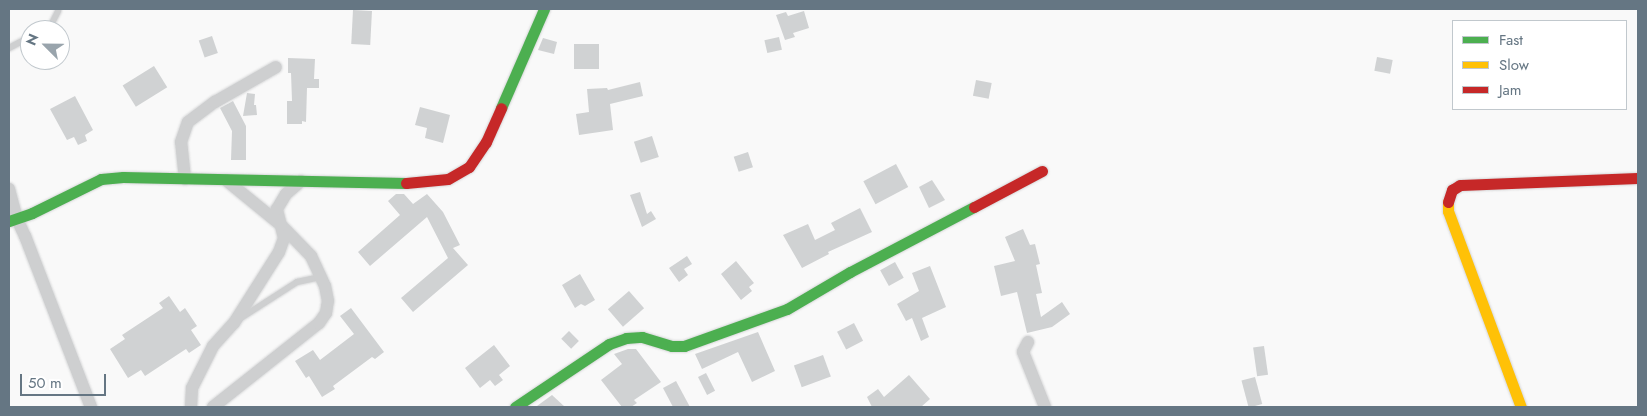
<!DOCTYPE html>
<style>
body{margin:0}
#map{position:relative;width:1647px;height:416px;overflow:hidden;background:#f9f9f9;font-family:Jost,sans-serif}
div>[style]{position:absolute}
.building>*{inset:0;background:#d0d2d3;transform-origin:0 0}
.roads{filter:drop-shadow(0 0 1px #d5d6d7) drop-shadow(0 0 1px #d5d6d7)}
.lane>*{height:6px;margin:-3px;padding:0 3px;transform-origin:3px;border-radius:3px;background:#cecfd0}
.street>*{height:12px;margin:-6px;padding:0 6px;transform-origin:6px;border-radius:6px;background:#cecfd0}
.fast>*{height:11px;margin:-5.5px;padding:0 5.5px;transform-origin:5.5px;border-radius:5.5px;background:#4caf50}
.slow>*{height:11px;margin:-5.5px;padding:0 5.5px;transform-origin:5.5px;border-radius:5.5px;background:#ffc107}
.jam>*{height:11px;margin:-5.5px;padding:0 5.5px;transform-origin:5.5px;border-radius:5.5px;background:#c62828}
span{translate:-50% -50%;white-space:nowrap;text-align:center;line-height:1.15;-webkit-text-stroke:5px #fff;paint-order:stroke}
.frame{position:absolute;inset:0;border:10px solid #657683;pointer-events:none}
.legend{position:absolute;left:1452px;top:20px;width:175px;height:90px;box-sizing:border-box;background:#fff;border:1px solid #c1c8cd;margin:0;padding:6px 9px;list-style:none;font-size:15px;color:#657683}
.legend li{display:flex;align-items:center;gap:10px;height:25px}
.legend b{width:25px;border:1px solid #c1c8cd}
.north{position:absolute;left:20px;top:20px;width:50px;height:50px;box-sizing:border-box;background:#fff;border:1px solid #c1c8cd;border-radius:50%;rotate:293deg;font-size:14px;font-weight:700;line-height:20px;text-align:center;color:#657683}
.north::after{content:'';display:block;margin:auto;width:18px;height:22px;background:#99a4ac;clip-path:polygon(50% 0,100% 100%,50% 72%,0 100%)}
.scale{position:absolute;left:20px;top:374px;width:86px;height:22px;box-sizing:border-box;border:2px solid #657683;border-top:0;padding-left:6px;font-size:15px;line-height:18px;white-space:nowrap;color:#657683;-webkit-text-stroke:4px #fff;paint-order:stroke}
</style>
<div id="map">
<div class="building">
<i style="left:353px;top:10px;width:19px;height:34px;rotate:3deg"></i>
<i style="clip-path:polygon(804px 11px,809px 28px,793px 33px,795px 37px,785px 40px,776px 15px,786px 12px,788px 16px)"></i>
<i style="left:212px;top:36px;width:18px;height:14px;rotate:71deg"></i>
<i style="left:779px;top:37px;width:13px;height:15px;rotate:77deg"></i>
<i style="clip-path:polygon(543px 38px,557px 42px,554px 54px,538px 50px)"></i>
<i style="left:574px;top:44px;width:25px;height:25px"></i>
<i style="left:1377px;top:57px;width:16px;height:14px;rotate:11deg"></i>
<i style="clip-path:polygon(288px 58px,315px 59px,314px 79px,319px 79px,319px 88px,307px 88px,306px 122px,302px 121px,302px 124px,287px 124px,287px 101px,292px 101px,291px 73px,288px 73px)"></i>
<i style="left:154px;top:66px;width:25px;height:37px;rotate:58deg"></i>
<i style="left:976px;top:80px;width:16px;height:16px;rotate:11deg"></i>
<i style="clip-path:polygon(640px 82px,643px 96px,610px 104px,613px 130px,579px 135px,576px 114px,589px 112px,587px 89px,607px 88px,608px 90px)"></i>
<i style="clip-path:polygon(247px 93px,255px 94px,254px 105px,256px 105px,257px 115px,243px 116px)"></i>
<i style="clip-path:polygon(75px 96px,93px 130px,85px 135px,87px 141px,78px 145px,74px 137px,67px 140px,50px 109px)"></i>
<i style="clip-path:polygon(233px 101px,246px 126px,246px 160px,231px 160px,232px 131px,220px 108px)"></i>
<i style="clip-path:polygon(420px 107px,450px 115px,443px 143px,425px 138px,427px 128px,415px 125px)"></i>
<i style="left:652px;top:136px;width:22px;height:19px;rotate:72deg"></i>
<i style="left:748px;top:152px;width:16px;height:15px;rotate:72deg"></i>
<i style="left:896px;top:164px;width:26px;height:37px;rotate:62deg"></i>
<i style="clip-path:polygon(932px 180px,945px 200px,929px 208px,919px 187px)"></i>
<i style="clip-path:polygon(640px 192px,647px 214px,651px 211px,656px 219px,642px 227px,630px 195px)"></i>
<i style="clip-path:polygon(396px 194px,404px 194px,413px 204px,427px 194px,443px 212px,460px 245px,453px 248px,468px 265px,413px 312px,401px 298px,448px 258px,427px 217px,370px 266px,358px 252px,400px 215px,388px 201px)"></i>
<i style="clip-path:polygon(860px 208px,872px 232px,828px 252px,829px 254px,802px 268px,783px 235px,808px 224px,815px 240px,835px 230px,831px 223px)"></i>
<i style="clip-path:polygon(1023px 229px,1030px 245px,1035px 244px,1040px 264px,1036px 265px,1042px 293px,1036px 294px,1041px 317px,1062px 302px,1070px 314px,1052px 327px,1027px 333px,1017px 292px,1001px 296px,994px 266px,1015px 261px,1005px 237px)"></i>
<i style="clip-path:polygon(687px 256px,692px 264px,684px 269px,688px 275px,679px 282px,669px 268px)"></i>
<i style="clip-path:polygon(736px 261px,754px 283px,749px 287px,752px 291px,741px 300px,721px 274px)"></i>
<i style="left:895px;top:262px;width:18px;height:17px;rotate:61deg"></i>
<i style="clip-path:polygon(930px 266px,946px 307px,922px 318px,929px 337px,921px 341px,912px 318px,906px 321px,897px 304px,919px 291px,912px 273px)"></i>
<i style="clip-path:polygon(580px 274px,595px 300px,585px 306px,581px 304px,575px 308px,562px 285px)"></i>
<i style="left:629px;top:291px;width:23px;height:28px;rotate:49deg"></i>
<i style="clip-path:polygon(169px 296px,180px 312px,185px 308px,197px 326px,191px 330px,201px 345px,189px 353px,186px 349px,145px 376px,141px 370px,128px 378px,110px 349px,125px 339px,122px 335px,163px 308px,159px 303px)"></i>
<i style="clip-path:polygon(351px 308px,384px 352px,375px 359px,372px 357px,333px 386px,335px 389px,322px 397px,309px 376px,306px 378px,295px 361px,313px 350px,320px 360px,354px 334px,340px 316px)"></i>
<i style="left:854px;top:323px;width:20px;height:19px;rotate:63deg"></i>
<i style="left:569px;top:331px;width:14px;height:11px;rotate:45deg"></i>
<i style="clip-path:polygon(758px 332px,775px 371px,752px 382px,738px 352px,702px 369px,695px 354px)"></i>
<i style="clip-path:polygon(494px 345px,510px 366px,499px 375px,503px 380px,495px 386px,490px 380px,480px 388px,465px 368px)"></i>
<i style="left:1264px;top:346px;width:29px;height:11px;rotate:82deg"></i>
<i style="clip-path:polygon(628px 349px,636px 349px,661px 382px,634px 400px,637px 403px,631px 407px,622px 407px,601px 380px,622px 364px,614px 354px)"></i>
<i style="left:823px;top:355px;width:23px;height:31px;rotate:70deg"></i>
<i style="left:706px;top:373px;width:20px;height:9px;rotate:63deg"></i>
<i style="clip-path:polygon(909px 375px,930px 399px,921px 407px,872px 407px,867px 397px,878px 389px,884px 397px)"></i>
<i style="left:1255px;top:377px;width:28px;height:14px;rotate:75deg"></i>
<i style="clip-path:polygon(676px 381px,690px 407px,673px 407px,663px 388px)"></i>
<i style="clip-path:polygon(552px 395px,565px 407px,537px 406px)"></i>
</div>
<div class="roads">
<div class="lane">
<i style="left:44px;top:30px;width:7px;rotate:-27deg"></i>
<i style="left:50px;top:27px;width:18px;rotate:-63deg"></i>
<i style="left:9px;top:48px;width:24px;rotate:-28deg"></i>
<i style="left:241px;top:318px;width:67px;rotate:-32.7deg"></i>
<i style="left:297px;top:282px;width:25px;rotate:-12deg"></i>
</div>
<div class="street">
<i style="left:185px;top:179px;width:37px;rotate:-96deg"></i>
<i style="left:181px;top:142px;width:21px;rotate:-71deg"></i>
<i style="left:188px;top:122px;width:34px;rotate:-37deg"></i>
<i style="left:215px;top:102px;width:70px;rotate:-29.8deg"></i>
<i style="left:9px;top:189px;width:31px;rotate:75deg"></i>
<i style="left:17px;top:219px;width:19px;rotate:65deg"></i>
<i style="left:25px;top:236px;width:183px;rotate:68.9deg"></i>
<i style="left:1028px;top:342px;width:11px;rotate:117deg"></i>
<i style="left:1023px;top:352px;width:59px;rotate:68.2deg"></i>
<i style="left:191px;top:407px;width:19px;rotate:-87deg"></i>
<i style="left:192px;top:388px;width:47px;rotate:-63.4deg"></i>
<i style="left:213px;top:346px;width:31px;rotate:-48deg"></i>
<i style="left:234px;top:323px;width:84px;rotate:-57.6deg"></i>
<i style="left:279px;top:252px;width:15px;rotate:-70deg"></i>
<i style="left:284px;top:238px;width:30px;rotate:-104deg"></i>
<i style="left:277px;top:209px;width:17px;rotate:-59deg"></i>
<i style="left:286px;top:194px;width:20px;rotate:-41deg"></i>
<i style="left:213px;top:407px;width:135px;rotate:-38.4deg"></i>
<i style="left:319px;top:323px;width:12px;rotate:-55deg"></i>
<i style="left:326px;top:313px;width:12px;rotate:-81deg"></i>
<i style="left:328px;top:301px;width:15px;rotate:-101deg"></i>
<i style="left:325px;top:286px;width:33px;rotate:-115deg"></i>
<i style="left:311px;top:256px;width:43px;rotate:-134.1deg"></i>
<i style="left:281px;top:225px;width:71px;rotate:-140.7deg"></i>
</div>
<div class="fast">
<i style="left:501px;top:108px;width:108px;rotate:-66.5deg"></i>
<i style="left:9px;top:221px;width:24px;rotate:-19deg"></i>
<i style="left:32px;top:213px;width:77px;rotate:-26.2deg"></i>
<i style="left:101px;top:179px;width:22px;rotate:-5deg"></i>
<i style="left:123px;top:177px;width:283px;rotate:1.2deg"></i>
<i style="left:515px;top:407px;width:113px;rotate:-33.8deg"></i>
<i style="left:609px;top:344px;width:18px;rotate:-19deg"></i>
<i style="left:626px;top:338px;width:16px;rotate:-4deg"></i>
<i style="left:642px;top:337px;width:31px;rotate:17deg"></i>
<i style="left:672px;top:346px;width:12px"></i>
<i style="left:684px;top:346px;width:109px;rotate:-19.8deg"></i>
<i style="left:787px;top:309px;width:73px;rotate:-30.4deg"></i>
<i style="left:850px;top:272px;width:140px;rotate:-27.7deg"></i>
</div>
<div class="slow">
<i style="left:1448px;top:202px;width:9px;rotate:90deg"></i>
<i style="left:1448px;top:211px;width:209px;rotate:69.6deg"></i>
</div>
<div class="jam">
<i style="left:406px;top:183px;width:42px;rotate:-5.4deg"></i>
<i style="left:448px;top:179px;width:24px;rotate:-30deg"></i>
<i style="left:469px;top:167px;width:30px;rotate:-56deg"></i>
<i style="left:486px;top:142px;width:37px;rotate:-66deg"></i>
<i style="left:1448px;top:202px;width:13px;rotate:-72deg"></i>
<i style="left:1452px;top:190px;width:9px;rotate:-32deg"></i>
<i style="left:1460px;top:185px;width:178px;rotate:-2.3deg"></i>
<i style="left:974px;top:207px;width:77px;rotate:-27.9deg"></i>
</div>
</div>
<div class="frame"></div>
<ul class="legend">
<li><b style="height:6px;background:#4caf50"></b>Fast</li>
<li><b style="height:6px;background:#ffc107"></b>Slow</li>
<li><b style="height:6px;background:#c62828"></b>Jam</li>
</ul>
<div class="north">N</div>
<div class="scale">50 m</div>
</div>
